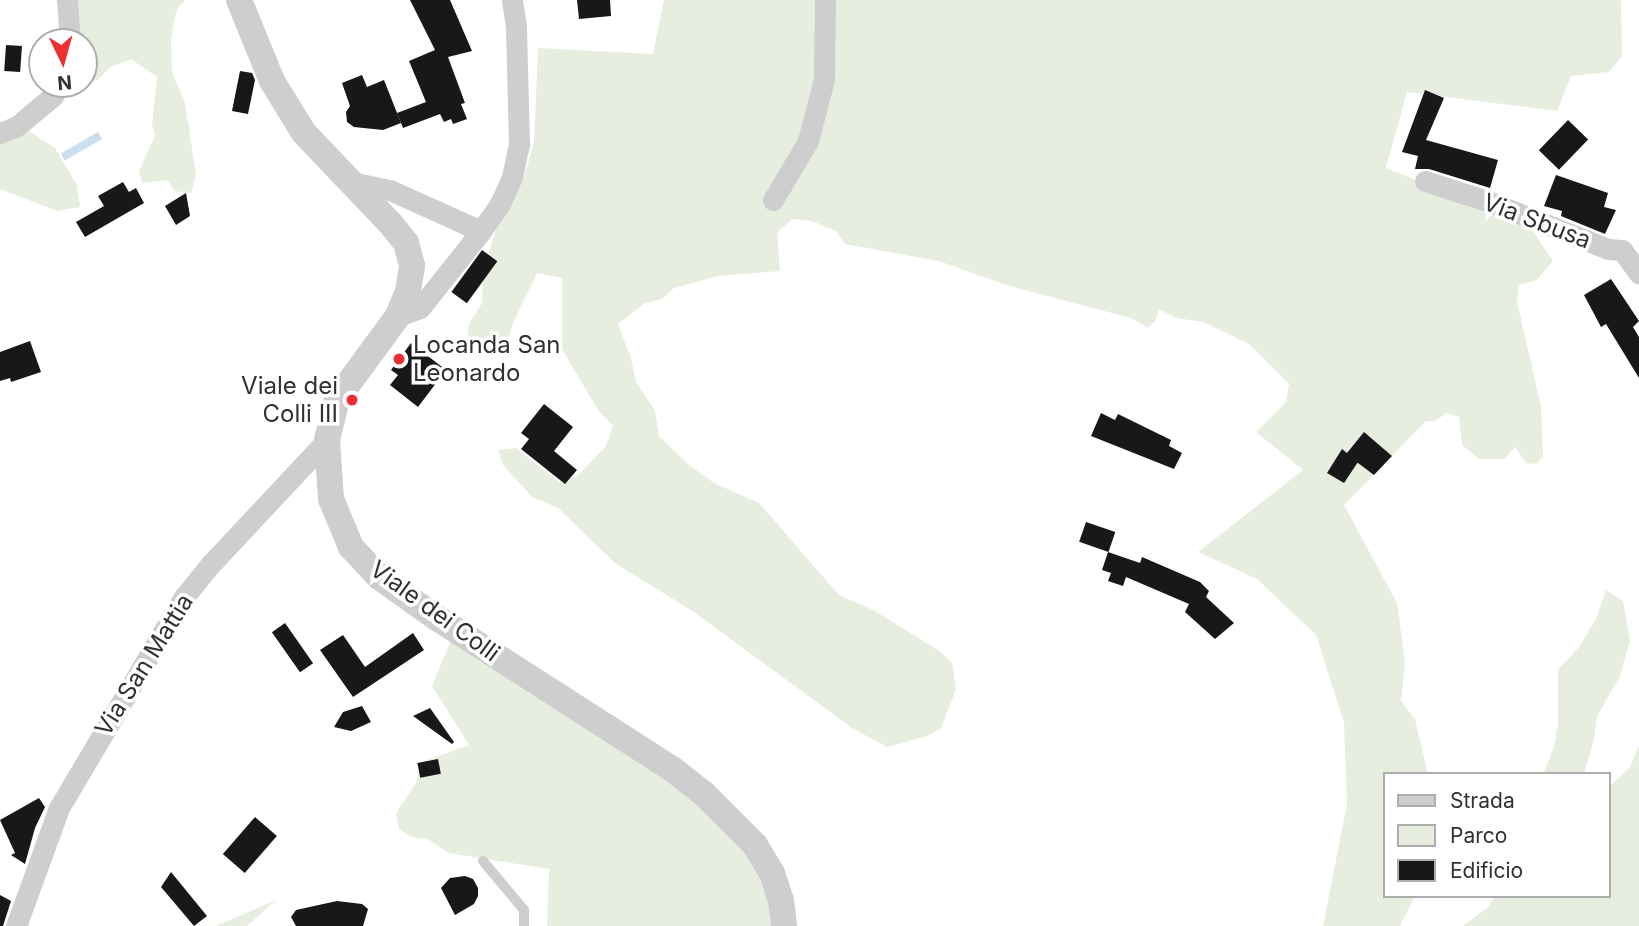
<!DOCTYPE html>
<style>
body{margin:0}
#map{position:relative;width:1639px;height:926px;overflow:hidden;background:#fff;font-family:Inter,sans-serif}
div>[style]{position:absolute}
.green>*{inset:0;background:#e7eedf}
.water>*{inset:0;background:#cbdfef;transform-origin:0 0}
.building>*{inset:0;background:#181818;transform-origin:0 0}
.service>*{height:10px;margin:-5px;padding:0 5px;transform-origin:5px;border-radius:5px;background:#cecece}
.minor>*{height:21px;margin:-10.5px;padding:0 10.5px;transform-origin:10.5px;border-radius:10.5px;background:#cecece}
.tertiary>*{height:26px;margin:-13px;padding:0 13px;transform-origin:13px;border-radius:13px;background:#cecece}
.dots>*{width:19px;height:19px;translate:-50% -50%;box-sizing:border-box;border:4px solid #fff;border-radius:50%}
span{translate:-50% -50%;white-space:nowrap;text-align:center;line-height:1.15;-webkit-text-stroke:7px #fff;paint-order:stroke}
.street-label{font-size:24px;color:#313131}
.poi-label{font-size:24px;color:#313131}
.left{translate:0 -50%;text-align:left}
.right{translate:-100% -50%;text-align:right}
.legend{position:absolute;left:1383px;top:772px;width:228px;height:126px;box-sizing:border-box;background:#fff;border:2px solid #adadad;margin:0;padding:9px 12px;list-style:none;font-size:21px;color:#313131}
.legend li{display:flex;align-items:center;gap:14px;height:35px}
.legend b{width:35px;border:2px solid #adadad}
.north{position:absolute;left:28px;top:28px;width:70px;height:70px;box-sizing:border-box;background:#fff;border:2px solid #adadad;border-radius:50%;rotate:175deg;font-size:19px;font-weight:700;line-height:28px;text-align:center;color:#313131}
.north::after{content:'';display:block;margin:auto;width:24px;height:32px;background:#ed2f32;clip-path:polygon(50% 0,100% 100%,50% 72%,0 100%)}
</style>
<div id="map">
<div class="green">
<i style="clip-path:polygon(70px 0,185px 0,177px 9px,171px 38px,172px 72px,185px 103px,196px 174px,191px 193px,174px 191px,168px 180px,142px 183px,139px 171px,155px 136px,152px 124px,157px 77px,131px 59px,109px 68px,98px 80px,84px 83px,84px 42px,72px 42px)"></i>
<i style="clip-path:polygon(664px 0,1621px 0,1622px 56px,1609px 72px,1571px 76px,1557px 111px,1407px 92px,1386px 168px,1528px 224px,1553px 261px,1537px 280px,1519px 285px,1517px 301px,1541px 407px,1543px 457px,1536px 464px,1526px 463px,1515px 447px,1504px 459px,1479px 459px,1462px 445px,1459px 417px,1447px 413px,1435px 421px,1426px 421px,1344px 505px,1397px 603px,1405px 662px,1401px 701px,1415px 719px,1428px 774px,1385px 774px,1385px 896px,1415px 896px,1400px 926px,1323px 926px,1347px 804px,1344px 723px,1316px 635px,1257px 579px,1198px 552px,1303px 470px,1256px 432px,1286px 402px,1289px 384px,1249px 344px,1203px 322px,1176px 318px,1159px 309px,1156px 320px,1148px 328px,1131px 318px,1006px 285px,939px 261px,845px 244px,836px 231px,812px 221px,792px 219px,777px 233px,780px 271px,718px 276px,674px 288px,662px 299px,645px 303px,618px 324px,631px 358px,636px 382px,655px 411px,659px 436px,689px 465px,714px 483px,759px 503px,839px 595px,875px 611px,941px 652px,952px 663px,956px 690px,941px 728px,927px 736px,887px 747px,852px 728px,691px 610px,616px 564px,558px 508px,532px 497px,503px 465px,498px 450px,516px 448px,559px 482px,577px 476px,606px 446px,613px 426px,598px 410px,562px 349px,562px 278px,537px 273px,513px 323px,508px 341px,498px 352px,486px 357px,467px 341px,469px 324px,482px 303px,483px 274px,498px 222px,525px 174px,534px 143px,538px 48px,653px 54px)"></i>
<i style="clip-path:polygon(0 124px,26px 129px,55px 148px,77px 185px,80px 207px,57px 211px,0 189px)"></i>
<i style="clip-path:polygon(1606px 590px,1623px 601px,1630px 641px,1620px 676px,1597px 717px,1594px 739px,1584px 774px,1543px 774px,1554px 747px,1558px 725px,1558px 670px,1579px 647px,1596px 619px)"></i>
<i style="clip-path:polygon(452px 638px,691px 790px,762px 870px,774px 926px,547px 926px,549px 869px,448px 853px,428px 839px,411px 837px,399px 829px,396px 813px,416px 783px,422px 762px,469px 745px,432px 686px)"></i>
<i style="clip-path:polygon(1639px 745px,1639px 926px,1463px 926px,1488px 907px,1495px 896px,1609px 896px,1609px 787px,1630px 767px)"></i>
<i style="clip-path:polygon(276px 900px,247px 926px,216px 926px)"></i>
</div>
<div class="water">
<i style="left:98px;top:132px;width:8px;height:43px;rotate:60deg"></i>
</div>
<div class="building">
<i style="clip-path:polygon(410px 0,450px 0,472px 51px,448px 57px,465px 103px,461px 104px,467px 119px,453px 124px,451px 119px,444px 122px,440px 114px,403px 128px,397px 113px,426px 102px,409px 61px,435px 50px)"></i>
<i style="clip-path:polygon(577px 0,610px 0,611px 16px,579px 19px)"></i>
<i style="left:6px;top:45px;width:16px;height:26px;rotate:4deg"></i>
<i style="clip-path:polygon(240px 71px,252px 73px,255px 80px,248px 114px,232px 111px)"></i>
<i style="clip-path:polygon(362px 75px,367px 87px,384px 80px,401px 123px,383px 130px,354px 127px,347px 122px,346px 112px,350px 106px,342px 83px)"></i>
<i style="clip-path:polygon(1425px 90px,1444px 98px,1426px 140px,1498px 160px,1490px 188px,1429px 169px,1415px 169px,1418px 156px,1402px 152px)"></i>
<i style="left:1568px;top:120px;width:28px;height:42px;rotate:44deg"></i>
<i style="clip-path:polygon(1556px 175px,1608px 193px,1604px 207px,1616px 210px,1605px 234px,1561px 216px,1562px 211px,1544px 206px)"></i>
<i style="clip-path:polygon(123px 182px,129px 192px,136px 188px,144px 203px,85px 237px,76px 222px,104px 206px,98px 196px)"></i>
<i style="clip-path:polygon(186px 193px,190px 216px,176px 225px,165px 206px)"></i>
<i style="left:482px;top:250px;width:19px;height:52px;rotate:36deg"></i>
<i style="clip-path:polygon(1611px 279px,1639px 321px,1633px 327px,1639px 337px,1639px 378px,1606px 324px,1601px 327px,1584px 295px)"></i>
<i style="clip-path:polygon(30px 341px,41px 372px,11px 382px,10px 378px,0 381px,0 352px)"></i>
<i style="clip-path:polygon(411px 343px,446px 370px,418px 407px,390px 385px,398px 375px,391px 370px)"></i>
<i style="clip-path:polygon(544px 404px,573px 427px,554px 451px,577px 470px,565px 484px,521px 449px,529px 439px,521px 433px)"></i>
<i style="clip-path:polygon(1101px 413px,1115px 420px,1118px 414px,1171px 440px,1169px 446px,1182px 453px,1174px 469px,1091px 436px)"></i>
<i style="clip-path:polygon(1364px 432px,1392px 456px,1374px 475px,1354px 460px,1358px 462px,1344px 483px,1327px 473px,1342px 449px,1347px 453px)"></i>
<i style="left:1086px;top:522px;width:31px;height:21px;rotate:19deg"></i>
<i style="clip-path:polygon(1108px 552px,1140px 563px,1142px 557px,1200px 582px,1209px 591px,1206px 597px,1234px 623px,1215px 639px,1185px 612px,1189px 604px,1126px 577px,1123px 586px,1108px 581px,1111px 573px,1102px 570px)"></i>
<i style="left:285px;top:623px;width:49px;height:16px;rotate:55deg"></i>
<i style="clip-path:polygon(413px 633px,424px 650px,353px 697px,320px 650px,343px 635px,365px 667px)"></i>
<i style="clip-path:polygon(362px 706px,371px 722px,351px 731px,334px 727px,343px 712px)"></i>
<i style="clip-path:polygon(430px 708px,454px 742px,452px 744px,413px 716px)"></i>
<i style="left:438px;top:759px;width:15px;height:21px;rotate:79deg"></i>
<i style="clip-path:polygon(39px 798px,45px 807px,35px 828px,25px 864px,11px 855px,15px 853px,0 820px)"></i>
<i style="left:255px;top:817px;width:29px;height:49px;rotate:41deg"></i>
<i style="clip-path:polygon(171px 872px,207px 916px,194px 926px,161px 887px)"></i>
<i style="clip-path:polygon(465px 876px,473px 879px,478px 888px,478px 896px,474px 904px,455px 915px,441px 888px,450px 878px)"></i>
<i style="clip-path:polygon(0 895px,11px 901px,3px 926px,0 926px)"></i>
<i style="clip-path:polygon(337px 901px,362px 904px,368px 909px,363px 926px,296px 926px,291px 917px,296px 910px)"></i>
</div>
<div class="service">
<i style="left:483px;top:861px;width:64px;rotate:50.1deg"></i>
<i style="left:524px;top:910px;width:16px;rotate:90deg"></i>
</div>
<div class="minor">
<i style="left:67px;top:0;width:42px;rotate:85.9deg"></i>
<i style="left:0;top:133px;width:18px;rotate:-22deg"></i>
<i style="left:17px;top:126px;width:47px;rotate:-39.8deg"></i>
<i style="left:53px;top:96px;width:13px;rotate:-67deg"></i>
<i style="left:1425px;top:181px;width:71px;rotate:17.9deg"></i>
<i style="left:1493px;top:203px;width:124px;rotate:21.8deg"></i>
<i style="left:1608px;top:249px;width:14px;rotate:4deg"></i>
<i style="left:1622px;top:250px;width:29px;rotate:54deg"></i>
<i style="left:351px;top:182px;width:40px;rotate:12deg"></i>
<i style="left:390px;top:190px;width:100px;rotate:24.3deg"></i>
<i style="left:773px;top:200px;width:69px;rotate:-59.3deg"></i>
<i style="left:808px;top:141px;width:64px;rotate:-75.5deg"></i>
<i style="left:824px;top:79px;width:79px;rotate:-89.3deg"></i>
<i style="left:398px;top:316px;width:23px;rotate:-20deg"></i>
<i style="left:420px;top:308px;width:98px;rotate:-51.6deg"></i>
<i style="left:481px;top:231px;width:33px;rotate:-55deg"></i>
<i style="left:500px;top:204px;width:30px;rotate:-66deg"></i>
<i style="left:512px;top:177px;width:35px;rotate:-78deg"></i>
<i style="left:519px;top:143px;width:117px;rotate:-91.5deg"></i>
<i style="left:516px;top:26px;width:26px;rotate:-99deg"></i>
<i style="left:16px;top:926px;width:126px;rotate:-70deg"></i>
<i style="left:59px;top:808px;width:245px;rotate:-59.4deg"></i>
<i style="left:184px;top:597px;width:41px;rotate:-50.9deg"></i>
<i style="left:210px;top:565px;width:171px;rotate:-46.9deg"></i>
</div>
<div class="tertiary">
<i style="left:239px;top:0;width:87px;rotate:67.8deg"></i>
<i style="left:272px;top:81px;width:61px;rotate:58.4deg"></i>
<i style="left:304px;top:133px;width:124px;rotate:46.3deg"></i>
<i style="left:390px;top:223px;width:26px;rotate:51deg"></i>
<i style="left:406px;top:243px;width:24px;rotate:75deg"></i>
<i style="left:412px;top:266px;width:25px;rotate:99deg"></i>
<i style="left:408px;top:291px;width:27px;rotate:112deg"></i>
<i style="left:398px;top:316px;width:103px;rotate:126.3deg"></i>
<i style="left:337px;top:399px;width:42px;rotate:103.7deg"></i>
<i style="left:327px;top:440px;width:59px;rotate:86.1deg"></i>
<i style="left:331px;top:499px;width:52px;rotate:67.4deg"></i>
<i style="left:351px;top:547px;width:41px;rotate:47deg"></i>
<i style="left:379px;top:577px;width:71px;rotate:35.3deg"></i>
<i style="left:437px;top:618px;width:278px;rotate:32.7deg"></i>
<i style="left:671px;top:768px;width:42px;rotate:38.2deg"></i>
<i style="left:704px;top:794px;width:72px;rotate:45deg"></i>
<i style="left:755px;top:845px;width:33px;rotate:59deg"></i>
<i style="left:772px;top:873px;width:28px;rotate:72deg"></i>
<i style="left:781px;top:900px;width:26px;rotate:83deg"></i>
</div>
<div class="dots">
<i style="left:399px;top:359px;background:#ed2f32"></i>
<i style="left:352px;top:400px;background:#ed2f32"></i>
</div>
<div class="street-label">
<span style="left:1537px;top:221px;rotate:21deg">Via Sbusa</span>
<span style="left:435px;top:611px;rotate:36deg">Viale dei Colli</span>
<span style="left:144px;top:665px;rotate:-58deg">Via San Mattia</span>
</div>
<div class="poi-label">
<span class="left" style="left:413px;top:359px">Locanda San<br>Leonardo</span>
<span class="right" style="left:338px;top:400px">Viale dei<br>Colli III</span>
</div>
<ul class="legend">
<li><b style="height:9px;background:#cecece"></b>Strada</li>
<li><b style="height:19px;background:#e7eedf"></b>Parco</li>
<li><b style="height:19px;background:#181818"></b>Edificio</li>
</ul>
<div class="north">N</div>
</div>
